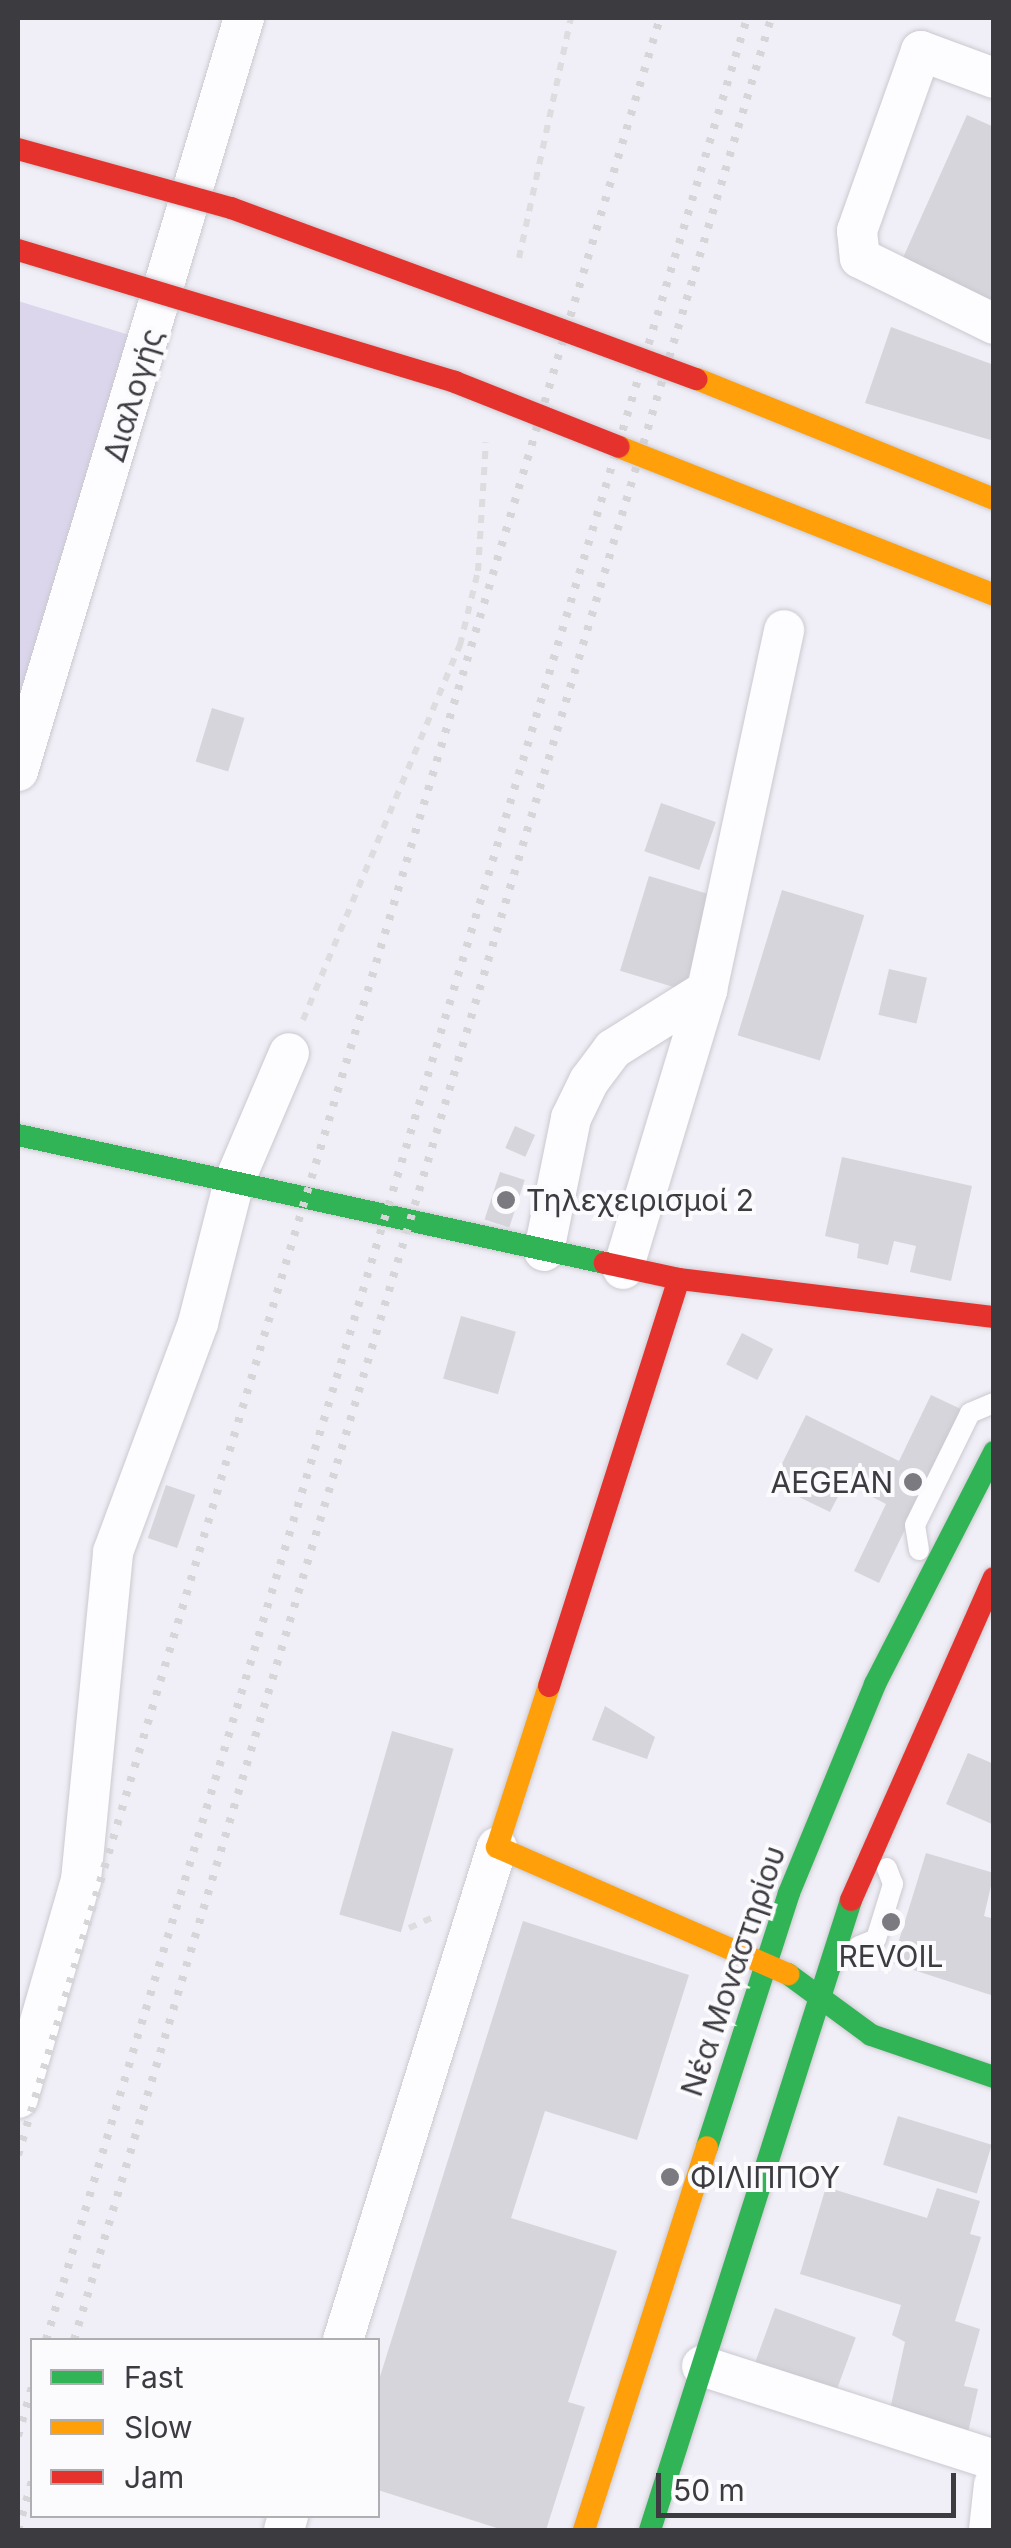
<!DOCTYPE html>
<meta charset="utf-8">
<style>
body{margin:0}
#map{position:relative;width:1011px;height:2548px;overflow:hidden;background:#f0eef6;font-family:Inter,sans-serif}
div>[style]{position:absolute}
.green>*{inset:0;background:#dbd6ec}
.building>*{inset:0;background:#d6d5db;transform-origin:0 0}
.path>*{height:6px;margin-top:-3px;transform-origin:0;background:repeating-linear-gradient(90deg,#dddcdf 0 8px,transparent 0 16px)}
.roads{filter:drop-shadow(0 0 2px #cbc9d0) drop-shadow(0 0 2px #cbc9d0)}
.lane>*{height:20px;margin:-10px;padding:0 10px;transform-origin:10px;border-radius:10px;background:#fdfcfe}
.street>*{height:40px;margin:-20px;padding:0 20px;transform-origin:20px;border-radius:20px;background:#fdfcfe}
.fast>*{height:22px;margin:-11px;padding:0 11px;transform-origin:11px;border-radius:11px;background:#30b455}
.slow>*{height:22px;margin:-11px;padding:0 11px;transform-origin:11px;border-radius:11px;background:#ff9f0a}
.jam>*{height:22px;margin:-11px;padding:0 11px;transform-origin:11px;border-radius:11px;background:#e5322d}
.rail>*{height:8px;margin-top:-4px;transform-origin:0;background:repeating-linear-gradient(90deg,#d6d5d7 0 5px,transparent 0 15px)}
.bridges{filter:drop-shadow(0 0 2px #cbc9d0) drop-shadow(0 0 2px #cbc9d0)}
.slow-bridge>*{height:22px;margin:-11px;padding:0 11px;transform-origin:11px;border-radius:11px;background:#ff9f0a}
.jam-bridge>*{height:22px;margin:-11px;padding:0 11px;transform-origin:11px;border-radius:11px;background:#e5322d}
.dots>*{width:28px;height:28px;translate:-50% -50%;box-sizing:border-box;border:5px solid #fbfafd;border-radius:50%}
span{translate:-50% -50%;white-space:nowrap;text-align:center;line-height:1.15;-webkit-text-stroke:8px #fbfafd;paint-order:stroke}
.street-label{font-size:30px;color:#3c3b40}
.poi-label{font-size:30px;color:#3c3b40}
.left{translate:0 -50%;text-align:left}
.right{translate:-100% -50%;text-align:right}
.frame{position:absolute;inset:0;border:20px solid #3c3b40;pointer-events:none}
.legend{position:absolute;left:30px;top:2338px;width:350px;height:180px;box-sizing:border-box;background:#fbfafd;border:2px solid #afaeb1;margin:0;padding:12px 18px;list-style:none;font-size:30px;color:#3c3b40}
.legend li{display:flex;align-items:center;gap:20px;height:50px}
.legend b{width:50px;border:2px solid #afaeb1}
.scale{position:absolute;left:656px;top:2473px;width:300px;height:45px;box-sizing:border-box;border:5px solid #3c3b40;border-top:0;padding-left:12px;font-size:30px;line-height:35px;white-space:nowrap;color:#3c3b40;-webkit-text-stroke:8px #fbfafd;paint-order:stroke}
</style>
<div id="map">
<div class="green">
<i style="clip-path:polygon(18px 301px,149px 341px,18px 791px)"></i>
</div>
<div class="building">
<i style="clip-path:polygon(967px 115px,994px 127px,994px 315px,897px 271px)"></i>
<i style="clip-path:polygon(891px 327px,994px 365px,994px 441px,865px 403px)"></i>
<i style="left:212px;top:708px;width:34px;height:56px;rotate:17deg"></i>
<i style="left:661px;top:803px;width:58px;height:51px;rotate:19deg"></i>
<i style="left:649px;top:876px;width:67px;height:99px;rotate:17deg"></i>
<i style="left:782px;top:890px;width:86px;height:152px;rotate:17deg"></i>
<i style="left:889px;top:969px;width:39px;height:47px;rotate:13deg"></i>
<i style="left:515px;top:1126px;width:22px;height:24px;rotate:24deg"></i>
<i style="clip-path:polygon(842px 1157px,972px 1186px,951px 1281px,910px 1272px,916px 1246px,894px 1241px,888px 1265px,857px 1258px,859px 1244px,825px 1236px)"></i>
<i style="left:500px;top:1172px;width:26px;height:50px;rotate:18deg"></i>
<i style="left:461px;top:1316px;width:57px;height:65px;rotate:16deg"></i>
<i style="left:742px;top:1333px;width:35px;height:35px;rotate:27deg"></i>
<i style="clip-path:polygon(931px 1395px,963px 1410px,879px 1583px,854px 1571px,886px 1504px,845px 1483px,830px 1512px,772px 1484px,806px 1415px,899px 1461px)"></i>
<i style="left:166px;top:1485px;width:31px;height:56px;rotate:19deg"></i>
<i style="clip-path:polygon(605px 1706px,655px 1737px,647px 1759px,592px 1740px)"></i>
<i style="left:392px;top:1731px;width:64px;height:191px;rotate:16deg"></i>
<i style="clip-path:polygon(968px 1753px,994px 1764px,992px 1824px,946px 1804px)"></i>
<i style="clip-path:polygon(926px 1853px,994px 1873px,984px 1916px,994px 1919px,994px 1996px,892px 1963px)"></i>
<i style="clip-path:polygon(523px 1921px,689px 1975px,637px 2140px,545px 2111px,511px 2218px,617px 2251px,568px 2402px,585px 2407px,546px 2530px,503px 2530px,378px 2490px,378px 2383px)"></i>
<i style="left:898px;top:2116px;width:98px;height:51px;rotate:17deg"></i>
<i style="clip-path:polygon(826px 2187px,927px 2218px,937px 2188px,980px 2201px,970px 2234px,981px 2237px,955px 2321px,980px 2329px,964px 2386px,978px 2389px,966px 2441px,887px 2423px,905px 2342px,892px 2335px,901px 2305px,800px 2274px)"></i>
<i style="left:775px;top:2308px;width:86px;height:65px;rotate:20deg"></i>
</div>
<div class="path">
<i style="left:519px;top:258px;width:246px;rotate:-77.8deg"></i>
<i style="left:303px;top:1020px;width:407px;rotate:-67.3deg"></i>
<i style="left:460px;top:645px;width:76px;rotate:-76.3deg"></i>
<i style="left:478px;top:571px;width:129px;rotate:-86.5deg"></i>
<i style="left:409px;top:1928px;width:30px;rotate:-24deg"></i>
</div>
<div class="roads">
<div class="lane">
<i style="left:919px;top:1550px;width:25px;rotate:-99deg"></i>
<i style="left:915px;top:1525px;width:125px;rotate:-63.8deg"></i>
<i style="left:970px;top:1413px;width:25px;rotate:-23deg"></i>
<i style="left:859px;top:1946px;width:18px;rotate:-22deg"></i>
<i style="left:876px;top:1939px;width:58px;rotate:-72.8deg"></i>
<i style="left:893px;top:1884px;width:17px;rotate:-111deg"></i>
</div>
<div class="street">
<i style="left:994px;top:78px;width:78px;rotate:-159.7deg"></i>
<i style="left:921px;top:51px;width:191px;rotate:109.6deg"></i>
<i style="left:857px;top:231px;width:27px;rotate:84deg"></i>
<i style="left:860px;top:258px;width:149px;rotate:26.2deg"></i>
<i style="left:18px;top:771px;width:786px;rotate:-73.29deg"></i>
<i style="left:544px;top:1251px;width:136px;rotate:-78.5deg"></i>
<i style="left:571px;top:1118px;width:41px;rotate:-64.1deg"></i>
<i style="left:589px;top:1081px;width:40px;rotate:-53deg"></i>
<i style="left:613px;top:1049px;width:111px;rotate:-32.1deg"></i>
<i style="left:707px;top:990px;width:368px;rotate:-77.9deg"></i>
<i style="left:623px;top:1269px;width:291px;rotate:-73.2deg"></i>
<i style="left:18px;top:2098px;width:227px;rotate:-73.9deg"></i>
<i style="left:81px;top:1880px;width:330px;rotate:-84.4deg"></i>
<i style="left:113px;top:1552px;width:244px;rotate:-69.6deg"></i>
<i style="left:198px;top:1323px;width:146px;rotate:-75.7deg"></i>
<i style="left:234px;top:1182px;width:140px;rotate:-66.9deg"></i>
<i style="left:343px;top:2340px;width:516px;rotate:-72.65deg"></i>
<i style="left:702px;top:2366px;width:307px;rotate:17.8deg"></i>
<i style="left:284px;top:2530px;width:15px;rotate:-74deg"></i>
<i style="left:989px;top:2530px;width:46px;rotate:-83.8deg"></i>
</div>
<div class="fast">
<i style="left:18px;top:1135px;width:601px;rotate:12.3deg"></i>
<i style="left:788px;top:1974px;width:103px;rotate:36.3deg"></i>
<i style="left:871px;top:2035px;width:130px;rotate:18.9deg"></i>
<i style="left:707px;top:2147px;width:267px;rotate:-72.1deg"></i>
<i style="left:789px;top:1893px;width:226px;rotate:-67.6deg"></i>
<i style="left:875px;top:1684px;width:261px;rotate:-62.8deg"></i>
<i style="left:650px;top:2530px;width:661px;rotate:-72.3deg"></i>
</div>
<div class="slow">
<i style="left:549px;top:1686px;width:169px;rotate:107.9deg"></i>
<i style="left:497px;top:1847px;width:318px;rotate:23.6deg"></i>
<i style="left:584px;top:2530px;width:402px;rotate:-72.2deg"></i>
</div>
<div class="jam">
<i style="left:679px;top:1279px;width:317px;rotate:6.9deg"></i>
<i style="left:549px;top:1686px;width:427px;rotate:-72.3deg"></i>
<i style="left:679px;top:1279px;width:76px;rotate:-167.8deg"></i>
<i style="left:851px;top:1900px;width:352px;rotate:-66.1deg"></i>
</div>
</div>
<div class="rail">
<i style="left:18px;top:2155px;width:2231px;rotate:-73.28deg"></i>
<i style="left:46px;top:2340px;width:2426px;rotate:-73.2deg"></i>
<i style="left:74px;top:2340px;width:2424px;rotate:-73.29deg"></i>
<i style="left:18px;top:2436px;width:51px;rotate:-74.1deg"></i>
<i style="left:18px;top:2530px;width:51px;rotate:-74.1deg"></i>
</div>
<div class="bridges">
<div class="slow-bridge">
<i style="left:697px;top:379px;width:320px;rotate:22deg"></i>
<i style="left:619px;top:447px;width:403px;rotate:21.5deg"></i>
</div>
<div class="jam-bridge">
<i style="left:18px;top:149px;width:221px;rotate:15.5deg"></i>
<i style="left:231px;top:208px;width:496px;rotate:20.2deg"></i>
<i style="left:18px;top:250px;width:457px;rotate:16.8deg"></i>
<i style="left:455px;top:382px;width:176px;rotate:21.6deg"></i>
</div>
</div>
<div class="dots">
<i style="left:506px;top:1200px;background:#7b7a80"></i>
<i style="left:913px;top:1482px;background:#7b7a80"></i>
<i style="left:891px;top:1922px;background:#7b7a80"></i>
<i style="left:670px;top:2177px;background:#7b7a80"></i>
</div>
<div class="street-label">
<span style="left:133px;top:395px;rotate:-73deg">Διαλογής</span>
<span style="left:733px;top:1971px;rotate:-71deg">Νέα Μοναστηρίου</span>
</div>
<div class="poi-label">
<span class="left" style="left:526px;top:1200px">Τηλεχειρισμοί 2</span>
<span class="right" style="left:893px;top:1482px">AEGEAN</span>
<span style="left:891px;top:1956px">REVOIL</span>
<span class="left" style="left:690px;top:2177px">ΦΙΛΙΠΠΟΥ</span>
</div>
<div class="frame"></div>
<ul class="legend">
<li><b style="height:12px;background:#30b455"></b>Fast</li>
<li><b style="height:12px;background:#ff9f0a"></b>Slow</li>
<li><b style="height:12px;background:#e5322d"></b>Jam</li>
</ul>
<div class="scale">50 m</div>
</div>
